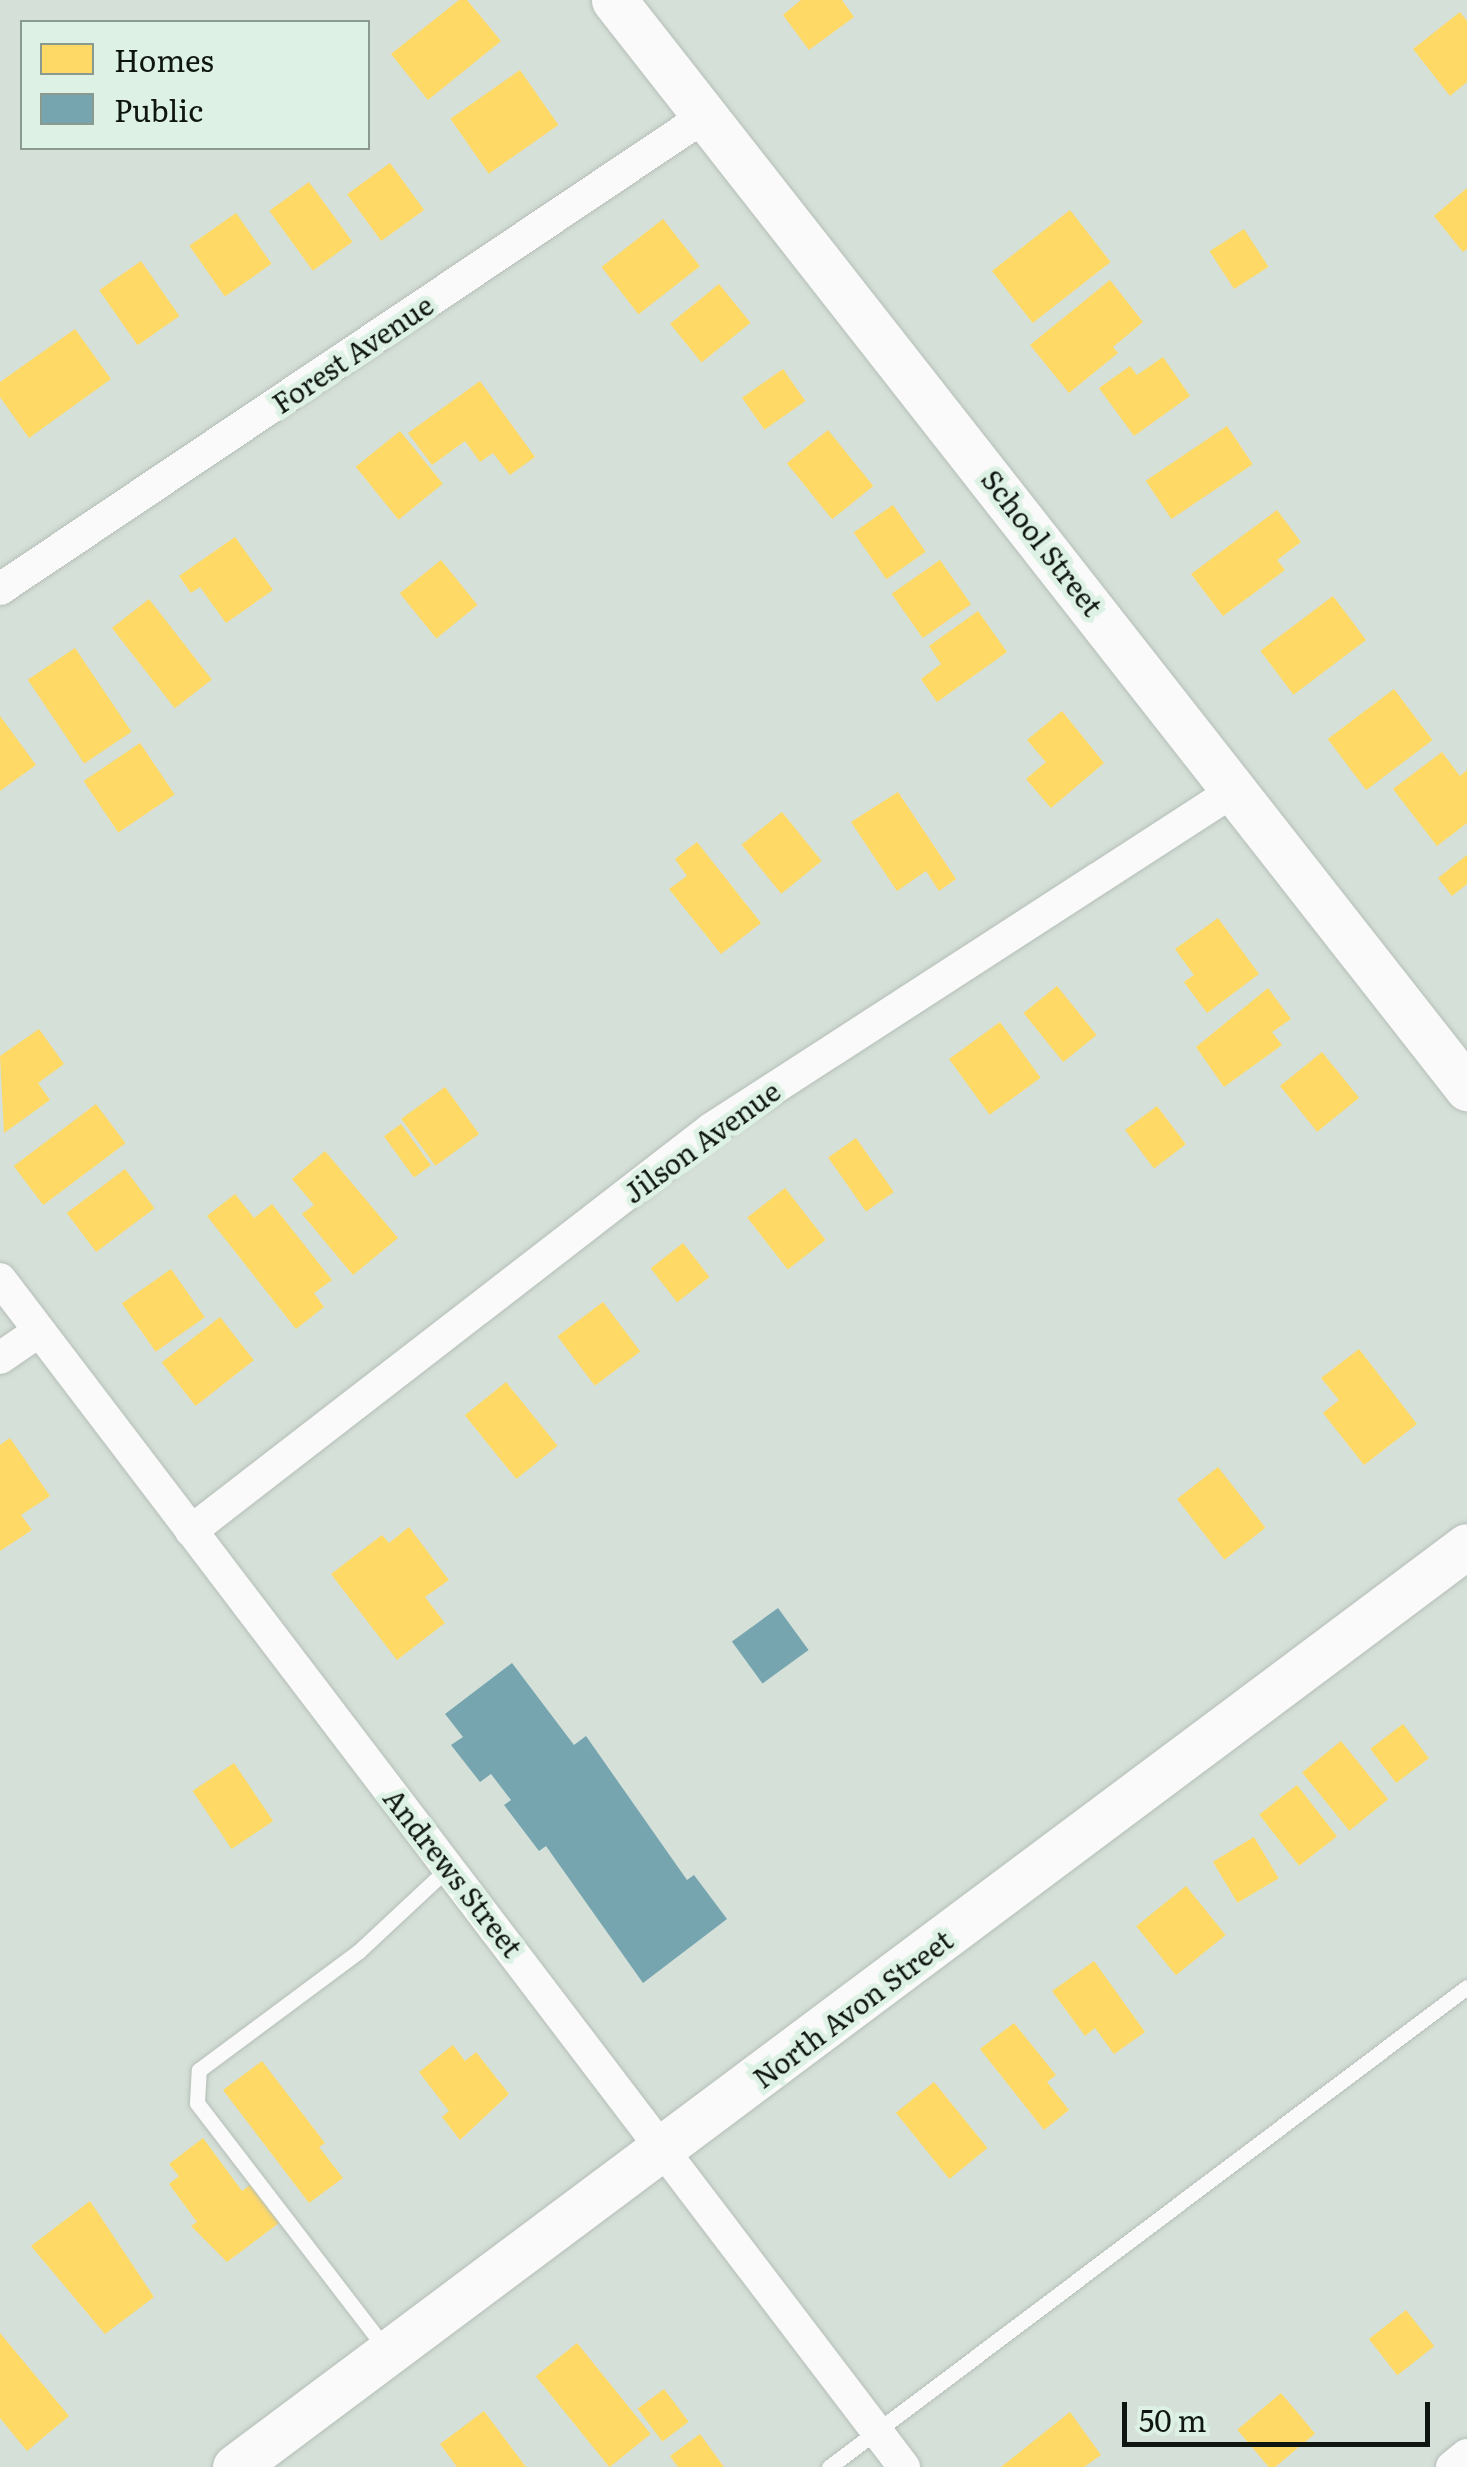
<!DOCTYPE html>
<style>
body{margin:0}
#map{position:relative;width:1467px;height:2467px;overflow:hidden;background:#d5e0d8;font-family:Literata,serif}
div>[style]{position:absolute}
.homes>*{inset:0;background:#ffd966;transform-origin:0 0}
.public>*{inset:0;background:#76a5af;transform-origin:0 0}
.roads{filter:drop-shadow(0 0 2px #b5beb8) drop-shadow(0 0 2px #b5beb8)}
.lane>*{height:15px;margin:-7.5px;padding:0 7.5px;transform-origin:7.5px;border-radius:7.5px;background:#f9faf9}
.street>*{height:32px;margin:-16px;padding:0 16px;transform-origin:16px;border-radius:16px;background:#f9faf9}
.secondary>*{height:45px;margin:-22.5px;padding:0 22.5px;transform-origin:22.5px;border-radius:22.5px;background:#f9faf9}
span{translate:-50% -50%;white-space:nowrap;text-align:center;line-height:1.15;-webkit-text-stroke:10px #ddf2e4;paint-order:stroke}
.street-label{font-size:28px;color:#0f1611}
.legend{position:absolute;left:20px;top:20px;width:350px;height:130px;box-sizing:border-box;background:#ddf2e4;border:2px solid #8b9a90;margin:0;padding:12px 18px;list-style:none;font-size:30px;color:#0f1611}
.legend li{display:flex;align-items:center;gap:20px;height:50px}
.legend b{width:50px;border:2px solid #8b9a90}
.scale{position:absolute;left:1122px;top:2402px;width:308px;height:45px;box-sizing:border-box;border:5px solid #0f1611;border-top:0;padding-left:12px;font-size:30px;line-height:35px;white-space:nowrap;color:#0f1611;-webkit-text-stroke:8px #ddf2e4;paint-order:stroke}
</style>
<div id="map">
<div class="homes">
<i style="clip-path:polygon(459px 0,467px 0,501px 41px,428px 100px,391px 54px)"></i>
<i style="clip-path:polygon(842px 0,854px 17px,809px 50px,783px 15px,801px 0)"></i>
<i style="clip-path:polygon(1460px 12px,1467px 21px,1467px 82px,1450px 96px,1413px 49px)"></i>
<i style="left:520px;top:70px;width:67px;height:85px;rotate:55deg"></i>
<i style="left:390px;top:163px;width:58px;height:53px;rotate:54deg"></i>
<i style="left:309px;top:182px;width:74px;height:49px;rotate:54deg"></i>
<i style="clip-path:polygon(1467px 188px,1467px 249px,1463px 252px,1434px 216px)"></i>
<i style="left:1070px;top:210px;width:66px;height:99px;rotate:52deg"></i>
<i style="left:236px;top:213px;width:62px;height:57px;rotate:55deg"></i>
<i style="left:663px;top:219px;width:60px;height:78px;rotate:52deg"></i>
<i style="left:1244px;top:229px;width:45px;height:41px;rotate:57deg"></i>
<i style="left:141px;top:261px;width:67px;height:51px;rotate:55deg"></i>
<i style="clip-path:polygon(1110px 280px,1143px 322px,1113px 347px,1118px 353px,1069px 393px,1030px 345px)"></i>
<i style="left:719px;top:284px;width:50px;height:63px;rotate:51deg"></i>
<i style="clip-path:polygon(75px 329px,111px 379px,29px 438px,0 397px,0 382px)"></i>
<i style="clip-path:polygon(1163px 357px,1190px 396px,1134px 436px,1099px 388px,1130px 366px,1137px 375px)"></i>
<i style="left:783px;top:369px;width:39px;height:50px;rotate:55deg"></i>
<i style="clip-path:polygon(480px 381px,535px 457px,510px 475px,493px 453px,480px 462px,465px 441px,432px 465px,408px 433px)"></i>
<i style="left:1227px;top:426px;width:46px;height:98px;rotate:56deg"></i>
<i style="left:828px;top:430px;width:72px;height:53px;rotate:51deg"></i>
<i style="left:400px;top:431px;width:68px;height:57px;rotate:51deg"></i>
<i style="left:893px;top:505px;width:57px;height:48px;rotate:55deg"></i>
<i style="clip-path:polygon(1277px 510px,1301px 542px,1277px 560px,1285px 570px,1223px 616px,1191px 574px)"></i>
<i style="clip-path:polygon(235px 537px,273px 590px,226px 623px,200px 587px,191px 593px,179px 576px)"></i>
<i style="left:441px;top:560px;width:58px;height:53px;rotate:51deg"></i>
<i style="left:940px;top:560px;width:54px;height:59px;rotate:55deg"></i>
<i style="left:1333px;top:596px;width:55px;height:91px;rotate:53deg"></i>
<i style="left:149px;top:599px;width:102px;height:47px;rotate:52deg"></i>
<i style="clip-path:polygon(978px 611px,1007px 652px,937px 702px,921px 679px,941px 664px,929px 646px)"></i>
<i style="left:75px;top:648px;width:101px;height:57px;rotate:56deg"></i>
<i style="left:1394px;top:689px;width:64px;height:83px;rotate:53deg"></i>
<i style="clip-path:polygon(1062px 711px,1104px 763px,1051px 808px,1026px 779px,1046px 762px,1027px 740px)"></i>
<i style="clip-path:polygon(0 716px,36px 765px,0 791px)"></i>
<i style="left:140px;top:743px;width:62px;height:68px;rotate:56deg"></i>
<i style="clip-path:polygon(1442px 752px,1460px 776px,1467px 770px,1467px 823px,1437px 846px,1393px 789px)"></i>
<i style="clip-path:polygon(898px 792px,956px 879px,939px 891px,926px 871px,897px 891px,851px 822px)"></i>
<i style="left:782px;top:812px;width:63px;height:52px;rotate:51deg"></i>
<i style="clip-path:polygon(697px 842px,761px 923px,721px 954px,669px 889px,687px 876px,675px 859px)"></i>
<i style="clip-path:polygon(1467px 855px,1467px 884px,1452px 896px,1438px 878px)"></i>
<i style="clip-path:polygon(1218px 918px,1259px 974px,1207px 1013px,1184px 982px,1194px 975px,1175px 949px)"></i>
<i style="left:1057px;top:986px;width:63px;height:43px;rotate:51deg"></i>
<i style="clip-path:polygon(1268px 988px,1291px 1019px,1272px 1032px,1282px 1045px,1224px 1087px,1196px 1047px)"></i>
<i style="left:1000px;top:1022px;width:69px;height:63px;rotate:54deg"></i>
<i style="clip-path:polygon(39px 1029px,64px 1064px,38px 1083px,50px 1100px,4px 1133px,0 1056px)"></i>
<i style="left:1322px;top:1052px;width:59px;height:54px;rotate:51deg"></i>
<i style="left:445px;top:1087px;width:58px;height:54px;rotate:54deg"></i>
<i style="left:96px;top:1104px;width:49px;height:103px;rotate:53deg"></i>
<i style="left:1157px;top:1106px;width:48px;height:40px;rotate:53deg"></i>
<i style="left:401px;top:1124px;width:51px;height:21px;rotate:54deg"></i>
<i style="left:856px;top:1138px;width:66px;height:34px;rotate:55deg"></i>
<i style="clip-path:polygon(325px 1151px,398px 1238px,353px 1275px,302px 1214px,314px 1205px,292px 1179px)"></i>
<i style="left:125px;top:1169px;width:49px;height:73px;rotate:53deg"></i>
<i style="left:785px;top:1188px;width:66px;height:48px;rotate:52deg"></i>
<i style="clip-path:polygon(235px 1194px,254px 1218px,272px 1204px,332px 1280px,314px 1293px,324px 1307px,296px 1329px,207px 1216px)"></i>
<i style="left:683px;top:1243px;width:43px;height:41px;rotate:52deg"></i>
<i style="left:171px;top:1269px;width:59px;height:60px;rotate:55deg"></i>
<i style="left:603px;top:1302px;width:62px;height:57px;rotate:53deg"></i>
<i style="left:220px;top:1317px;width:55px;height:74px;rotate:52deg"></i>
<i style="clip-path:polygon(1359px 1349px,1417px 1424px,1364px 1465px,1323px 1413px,1339px 1400px,1321px 1378px)"></i>
<i style="left:506px;top:1382px;width:82px;height:53px;rotate:51deg"></i>
<i style="clip-path:polygon(10px 1438px,50px 1496px,21px 1515px,32px 1530px,0 1551px,0 1445px)"></i>
<i style="left:1218px;top:1467px;width:77px;height:52px;rotate:52deg"></i>
<i style="clip-path:polygon(409px 1527px,449px 1580px,425px 1597px,445px 1623px,397px 1660px,331px 1574px,382px 1535px,389px 1543px)"></i>
<i style="left:1403px;top:1724px;width:43px;height:41px;rotate:53deg"></i>
<i style="left:1341px;top:1741px;width:75px;height:50px;rotate:51deg"></i>
<i style="left:234px;top:1763px;width:70px;height:50px;rotate:56deg"></i>
<i style="left:1297px;top:1785px;width:65px;height:48px;rotate:52deg"></i>
<i style="left:1254px;top:1837px;width:48px;height:48px;rotate:59deg"></i>
<i style="left:1186px;top:1886px;width:63px;height:64px;rotate:51deg"></i>
<i style="clip-path:polygon(1094px 1961px,1145px 2032px,1114px 2054px,1095px 2028px,1085px 2036px,1052px 1991px)"></i>
<i style="clip-path:polygon(1014px 2023px,1056px 2075px,1047px 2082px,1069px 2110px,1044px 2130px,980px 2049px)"></i>
<i style="clip-path:polygon(453px 2045px,465px 2061px,476px 2052px,509px 2094px,460px 2140px,442px 2117px,449px 2111px,419px 2072px)"></i>
<i style="clip-path:polygon(262px 2061px,325px 2143px,319px 2147px,343px 2178px,309px 2203px,223px 2090px)"></i>
<i style="left:934px;top:2082px;width:85px;height:49px;rotate:51deg"></i>
<i style="clip-path:polygon(203px 2138px,242px 2191px,250px 2185px,279px 2223px,227px 2262px,191px 2226px,197px 2222px,169px 2184px,179px 2176px,169px 2164px)"></i>
<i style="clip-path:polygon(90px 2201px,154px 2297px,105px 2334px,31px 2246px)"></i>
<i style="left:1406px;top:2310px;width:46px;height:47px;rotate:52deg"></i>
<i style="clip-path:polygon(0 2333px,69px 2416px,27px 2451px,0 2418px)"></i>
<i style="left:577px;top:2343px;width:117px;height:53px;rotate:51deg"></i>
<i style="left:664px;top:2389px;width:41px;height:33px;rotate:53deg"></i>
<i style="left:1281px;top:2393px;width:53px;height:57px;rotate:50deg"></i>
<i style="clip-path:polygon(484px 2411px,526px 2467px,457px 2467px,440px 2444px)"></i>
<i style="clip-path:polygon(1070px 2412px,1101px 2455px,1084px 2467px,1001px 2467px)"></i>
<i style="clip-path:polygon(700px 2434px,724px 2467px,678px 2467px,670px 2456px)"></i>
</div>
<div class="public">
<i style="left:778px;top:1608px;width:52px;height:57px;rotate:54deg"></i>
<i style="clip-path:polygon(512px 1663px,574px 1745px,586px 1736px,687px 1880px,694px 1875px,727px 1919px,643px 1983px,546px 1846px,539px 1851px,504px 1805px,511px 1800px,491px 1774px,480px 1782px,451px 1745px,463px 1737px,445px 1714px)"></i>
</div>
<div class="roads">
<div class="lane">
<i style="left:385px;top:2348px;width:309px;rotate:-127.5deg"></i>
<i style="left:197px;top:2103px;width:33px;rotate:-87deg"></i>
<i style="left:199px;top:2070px;width:199px;rotate:-36.6deg"></i>
<i style="left:359px;top:1951px;width:125px;rotate:-43deg"></i>
<i style="left:829px;top:2467px;width:798px;rotate:-36.96deg"></i>
</div>
<div class="street">
<i style="left:0;top:589px;width:849px;rotate:-33.86deg"></i>
<i style="left:0;top:1279px;width:1493px;rotate:52.73deg"></i>
<i style="left:0;top:1358px;width:46px;rotate:-34.4deg"></i>
<i style="left:191px;top:1531px;width:657px;rotate:-37.71deg"></i>
<i style="left:711px;top:1129px;width:628px;rotate:-32.91deg"></i>
<i style="left:1452px;top:2467px;width:19px;rotate:-39deg"></i>
</div>
<div class="secondary">
<i style="left:614px;top:0;width:1383px;rotate:51.9deg"></i>
<i style="left:235px;top:2467px;width:1538px;rotate:-36.78deg"></i>
</div>
</div>
<div class="street-label">
<span style="left:352px;top:353px;rotate:-34deg">Forest Avenue</span>
<span style="left:1043px;top:542px;rotate:52deg">School Street</span>
<span style="left:701px;top:1141px;rotate:-36deg">Jilson Avenue</span>
<span style="left:454px;top:1872px;rotate:52deg">Andrews Street</span>
<span style="left:852px;top:2008px;rotate:-37deg">North Avon Street</span>
</div>
<ul class="legend">
<li><b style="height:28px;background:#ffd966"></b>Homes</li>
<li><b style="height:28px;background:#76a5af"></b>Public</li>
</ul>
<div class="scale">50 m</div>
</div>
